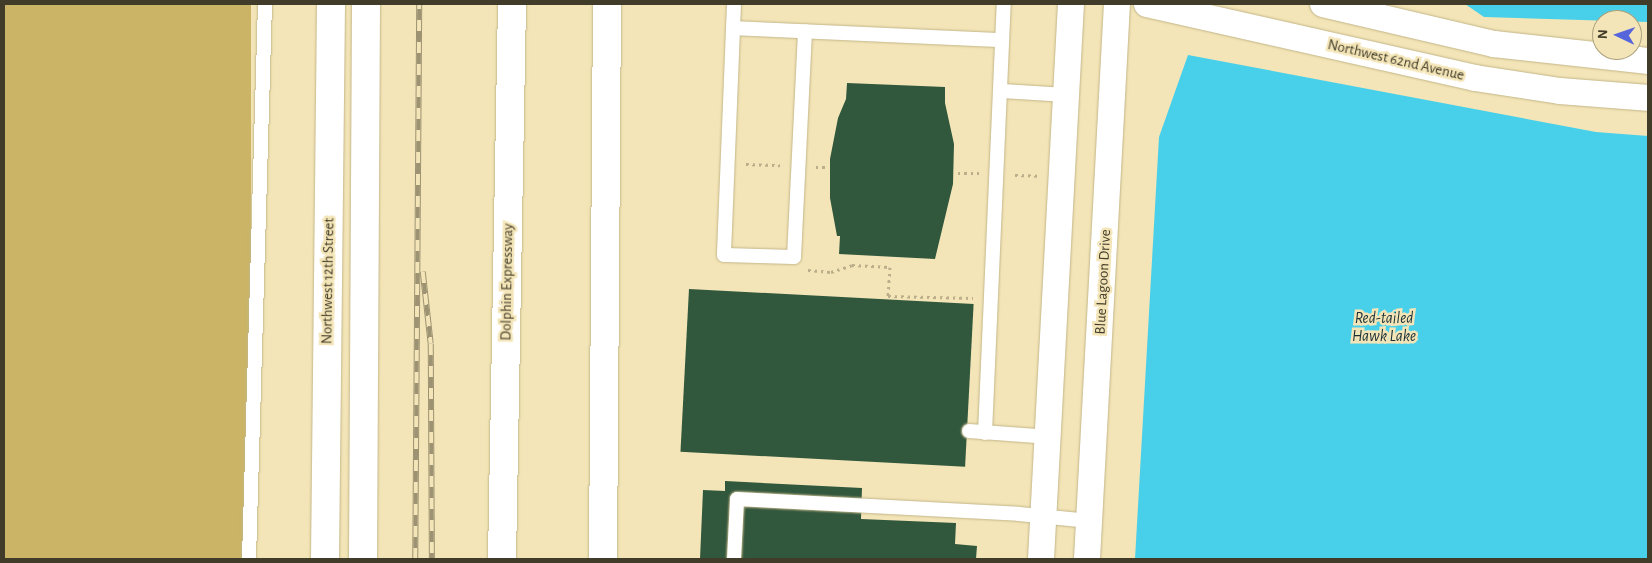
<!DOCTYPE html>
<style>
body{margin:0}
#map{position:relative;width:1652px;height:563px;overflow:hidden;background:#f3e5b7;font-family:"Alegreya Sans",sans-serif}
div>[style]{position:absolute}
.green>*{inset:0;background:#cbb466;transform-origin:0 0}
.water>*{inset:0;background:#48d0ea}
.building>*{inset:0;background:#31573d;transform-origin:0 0}
.path>*{height:3px;margin-top:-1.5px;transform-origin:0;background:repeating-linear-gradient(90deg,#baaf8a 0 2.5px,transparent 0 6.5px)}
.roads{filter:drop-shadow(0 0 1px #c3b689) drop-shadow(0 0 1px #c3b689)}
.lane>*{height:14px;margin:-7px;padding:0 7px;transform-origin:7px;border-radius:7px;background:#fff}
.street>*{height:26px;margin:-13px;padding:0 13px;transform-origin:13px;border-radius:13px;background:#fff}
.secondary>*{height:28px;margin:-14px;padding:0 14px;transform-origin:14px;border-radius:14px;background:#fff}
.highway>*{height:28px;margin:-14px;padding:0 14px;transform-origin:14px;border-radius:14px;background:#fff}
.rail>*{height:5.5px;margin-top:-2.75px;transform-origin:0;background:repeating-linear-gradient(90deg,#f3e5b7 0 11px,#9d9372 0 22px);box-sizing:border-box;border-block:1px solid #9d9372}
span{translate:-50% -50%;white-space:nowrap;text-align:center;line-height:1.15;-webkit-text-stroke:5px #f3e5b7;paint-order:stroke}
.street-label{font-size:15px;color:#413b29}
.water-label{font-size:16px;color:#1a3035;font-style:italic}
.frame{position:absolute;inset:0;border:5px solid #413b29;pointer-events:none}
.north{position:absolute;left:1592px;top:10px;width:50px;height:50px;box-sizing:border-box;background:#f3e5b7;border:1px solid #aca17e;border-radius:50%;rotate:273deg;font-size:14px;font-weight:700;line-height:20px;text-align:center;color:#413b29}
.north::after{content:'';display:block;margin:auto;width:18px;height:22px;background:#5665db;clip-path:polygon(50% 0,100% 100%,50% 72%,0 100%)}
</style>
<div id="map">
<div class="green">
<i style="left:4px;top:4px;width:247px;height:555px"></i>
</div>
<div class="water">
<i style="clip-path:polygon(1465px 4px,1648px 4px,1648px 22px,1484px 17px)"></i>
<i style="clip-path:polygon(1188px 55px,1596px 132px,1648px 136px,1648px 559px,1135px 559px,1159px 137px)"></i>
</div>
<div class="building">
<i style="clip-path:polygon(847px 83px,945px 87px,945px 103px,954px 144px,953px 184px,935px 259px,839px 254px,840px 236px,837px 236px,830px 198px,830px 159px,838px 118px,846px 99px)"></i>
<i style="left:689px;top:289px;width:285px;height:163px;rotate:3deg"></i>
<i style="clip-path:polygon(725px 481px,862px 488px,861px 519px,956px 523px,955px 544px,977px 546px,976px 559px,700px 559px,703px 490px,725px 491px)"></i>
</div>
<div class="path">
<i style="left:746px;top:164px;width:34px;rotate:2deg"></i>
<i style="left:816px;top:167px;width:11px"></i>
<i style="left:958px;top:173px;width:21px"></i>
<i style="left:1015px;top:175px;width:24px;rotate:2deg"></i>
<i style="left:808px;top:270px;width:23px;rotate:5deg"></i>
<i style="left:831px;top:272px;width:22px;rotate:-18deg"></i>
<i style="left:852px;top:265px;width:38px;rotate:3deg"></i>
<i style="left:890px;top:267px;width:29px;rotate:94deg"></i>
<i style="left:888px;top:296px;width:85px;rotate:1.3deg"></i>
</div>
<div class="roads">
<div class="lane">
<i style="left:734px;top:4px;width:251px;rotate:92.3deg"></i>
<i style="left:724px;top:255px;width:70px;rotate:1.6deg"></i>
<i style="left:794px;top:257px;width:226px;rotate:-87.2deg"></i>
<i style="left:733px;top:28px;width:269px;rotate:2.6deg"></i>
<i style="left:1001px;top:91px;width:67px;rotate:3.4deg"></i>
<i style="left:969px;top:431px;width:81px;rotate:4.2deg"></i>
<i style="left:985px;top:433px;width:429px;rotate:-87.5deg"></i>
<i style="left:249px;top:559px;width:555px;rotate:-88.35deg"></i>
<i style="left:734px;top:559px;width:60px;rotate:-87.1deg"></i>
<i style="left:737px;top:499px;width:282px;rotate:3deg"></i>
<i style="left:1019px;top:514px;width:71px;rotate:5.6deg"></i>
</div>
<div class="street">
<i style="left:1147px;top:4px;width:336px;rotate:12.7deg"></i>
<i style="left:1475px;top:78px;width:86px;rotate:8.7deg"></i>
<i style="left:1560px;top:91px;width:88px;rotate:4.5deg"></i>
<i style="left:1323px;top:4px;width:176px;rotate:13.2deg"></i>
<i style="left:1494px;top:44px;width:155px;rotate:6.3deg"></i>
<i style="left:1041px;top:559px;width:556px;rotate:-86.91deg"></i>
<i style="left:1087px;top:559px;width:556px;rotate:-86.91deg"></i>
</div>
<div class="secondary">
<i style="left:325px;top:559px;width:555px;rotate:-89.38deg"></i>
<i style="left:363px;top:559px;width:555px;rotate:-89.69deg"></i>
</div>
<div class="highway">
<i style="left:502px;top:559px;width:555px;rotate:-88.97deg"></i>
<i style="left:603px;top:559px;width:555px;rotate:-89.59deg"></i>
</div>
</div>
<div class="rail">
<i style="left:423px;top:272px;width:72px;rotate:83.7deg"></i>
<i style="left:431px;top:344px;width:215px;rotate:89.7deg"></i>
<i style="left:415px;top:559px;width:555px;rotate:-89.59deg"></i>
</div>
<div class="street-label">
<span style="left:1396px;top:60px;rotate:13deg">Northwest 62nd Avenue</span>
<span style="left:328px;top:281px;rotate:-89deg">Northwest 12th Street</span>
<span style="left:507px;top:282px;rotate:-89deg">Dolphin Expressway</span>
<span style="left:1103px;top:282px;rotate:-87deg">Blue Lagoon Drive</span>
</div>
<div class="water-label">
<span style="left:1384px;top:327px">Red-tailed<br>Hawk Lake</span>
</div>
<div class="frame"></div>
<div class="north">N</div>
</div>
